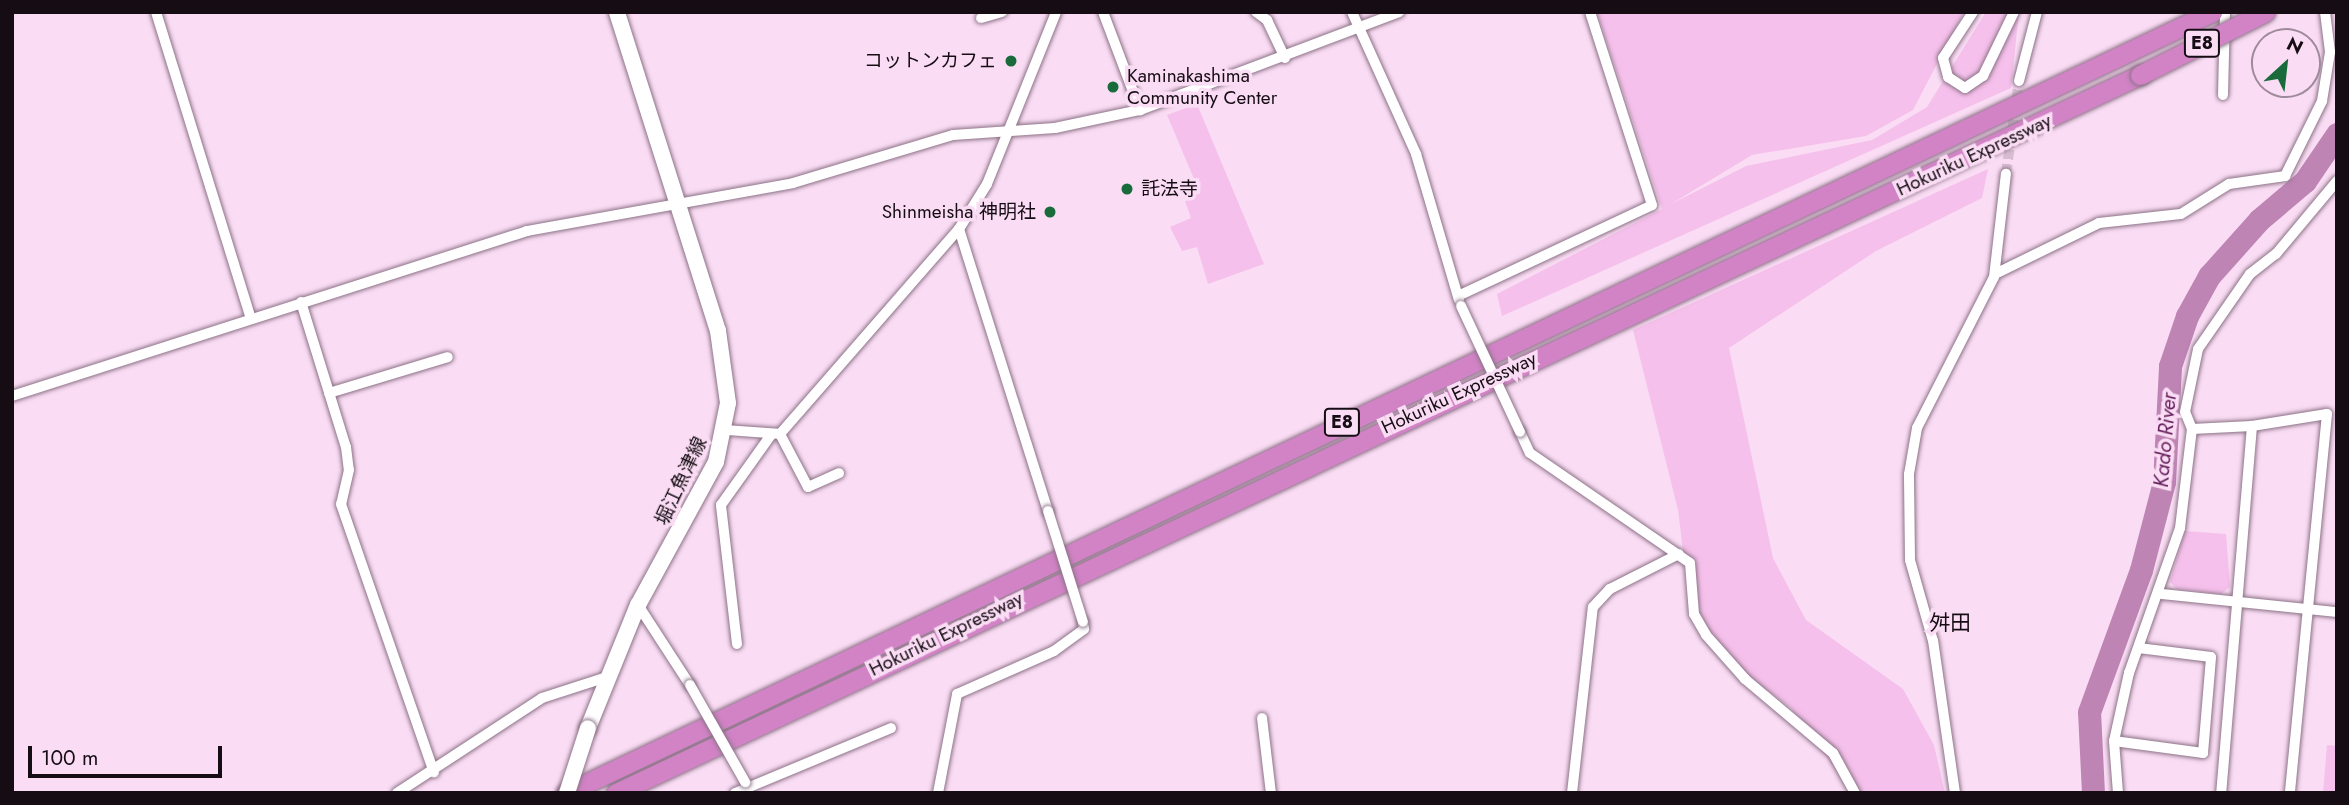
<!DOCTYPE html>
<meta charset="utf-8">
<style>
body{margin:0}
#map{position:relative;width:2349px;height:805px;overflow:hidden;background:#faddf4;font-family:Jost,"Noto Sans JP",sans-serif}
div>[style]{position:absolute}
.green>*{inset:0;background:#f5c0eb}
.river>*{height:23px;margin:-11.5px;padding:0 11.5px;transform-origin:11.5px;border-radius:11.5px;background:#be84b4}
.minor-tunnel>*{height:10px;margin-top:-5px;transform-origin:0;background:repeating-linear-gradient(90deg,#d8bed2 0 10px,transparent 0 15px)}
.roads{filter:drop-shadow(0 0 2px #8c7287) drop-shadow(0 0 2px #8c7287)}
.minor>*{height:10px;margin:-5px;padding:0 5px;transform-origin:5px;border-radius:5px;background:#fff}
.secondary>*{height:16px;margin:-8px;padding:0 8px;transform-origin:8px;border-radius:8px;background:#fff}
.motorway>*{height:19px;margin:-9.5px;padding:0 9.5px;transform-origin:9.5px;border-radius:9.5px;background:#d183c5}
.bridges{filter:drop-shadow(0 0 2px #8c7287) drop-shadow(0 0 2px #8c7287)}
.minor-bridge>*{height:10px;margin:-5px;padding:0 5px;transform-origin:5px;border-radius:5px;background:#fff}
.secondary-bridge>*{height:16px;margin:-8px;padding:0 8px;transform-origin:8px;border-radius:8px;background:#fff}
.motorway-bridge>*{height:19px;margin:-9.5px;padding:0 9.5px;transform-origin:9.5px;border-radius:9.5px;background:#d183c5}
.dots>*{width:19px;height:19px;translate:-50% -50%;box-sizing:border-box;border:4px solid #faddf4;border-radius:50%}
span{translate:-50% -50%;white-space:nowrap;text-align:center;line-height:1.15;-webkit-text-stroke:7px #faddf4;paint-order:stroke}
.shield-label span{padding:2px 5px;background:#faddf4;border:2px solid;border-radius:5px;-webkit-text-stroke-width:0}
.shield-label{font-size:18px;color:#160d14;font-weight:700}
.poi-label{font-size:19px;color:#160d14}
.right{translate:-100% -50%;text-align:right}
.left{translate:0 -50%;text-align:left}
.street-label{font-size:19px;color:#160d14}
.water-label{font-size:21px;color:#611a58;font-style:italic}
.neighbourhood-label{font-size:21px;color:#160d14}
.frame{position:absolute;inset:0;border:14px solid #160d14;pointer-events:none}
.north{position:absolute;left:2251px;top:28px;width:70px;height:70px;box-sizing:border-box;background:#faddf4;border:2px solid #9f8a9a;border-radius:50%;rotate:27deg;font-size:19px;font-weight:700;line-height:28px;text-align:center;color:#160d14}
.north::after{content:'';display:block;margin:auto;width:24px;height:32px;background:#196b3b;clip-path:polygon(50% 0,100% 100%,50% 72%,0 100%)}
.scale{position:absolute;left:28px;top:746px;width:194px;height:32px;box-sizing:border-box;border:4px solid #160d14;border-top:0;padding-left:9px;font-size:21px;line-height:24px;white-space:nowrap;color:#160d14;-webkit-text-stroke:5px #faddf4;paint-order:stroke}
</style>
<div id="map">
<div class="green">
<i style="clip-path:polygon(1597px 12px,1964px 12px,1913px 110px,1866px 136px,1752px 155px,1671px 204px,1746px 166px,1872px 140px,1927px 107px,1986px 12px,2019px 12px,2011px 88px,1502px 316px,1497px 294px,1662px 209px)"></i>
<i style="clip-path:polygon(1197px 104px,1264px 264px,1208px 284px,1197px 247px,1182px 251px,1170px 227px,1191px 218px,1185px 201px,1200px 193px,1167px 115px)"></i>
<i style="clip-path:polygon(1988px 169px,1982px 198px,1876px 251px,1729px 348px,1773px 558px,1806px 620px,1903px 689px,1934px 745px,1945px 793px,1852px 793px,1791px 708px,1736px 667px,1691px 615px,1678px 510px,1633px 330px)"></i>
<i style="clip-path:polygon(2185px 531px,2226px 534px,2230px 587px,2221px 594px,2177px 589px,2170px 582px)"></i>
<i style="clip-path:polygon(2327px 745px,2337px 746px,2337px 793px,2323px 793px)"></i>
</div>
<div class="river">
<i style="left:2093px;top:793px;width:81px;rotate:-92.8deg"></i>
<i style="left:2089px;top:712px;width:151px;rotate:-69.9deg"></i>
<i style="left:2141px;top:570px;width:91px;rotate:-75.4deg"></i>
<i style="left:2164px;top:482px;width:116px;rotate:-87deg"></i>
<i style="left:2170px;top:366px;width:53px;rotate:-71.2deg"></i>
<i style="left:2187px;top:316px;width:46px;rotate:-61.2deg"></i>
<i style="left:2209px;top:276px;width:75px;rotate:-48.2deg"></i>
<i style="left:2259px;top:220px;width:60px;rotate:-40.3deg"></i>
<i style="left:2305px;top:181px;width:57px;rotate:-55.8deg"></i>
</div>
<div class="minor-tunnel">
<i style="left:2006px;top:174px;width:94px;rotate:-82deg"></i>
</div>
<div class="roads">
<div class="minor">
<i style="left:156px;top:12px;width:321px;rotate:72.8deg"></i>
<i style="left:1103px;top:12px;width:105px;rotate:69.3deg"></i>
<i style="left:1256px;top:12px;width:14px;rotate:36deg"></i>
<i style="left:1267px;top:20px;width:42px;rotate:64.7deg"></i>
<i style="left:1352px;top:12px;width:156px;rotate:65.7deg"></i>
<i style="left:1416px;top:154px;width:152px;rotate:73.6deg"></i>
<i style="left:1973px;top:12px;width:55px;rotate:123.1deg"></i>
<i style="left:1943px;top:58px;width:20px;rotate:75deg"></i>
<i style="left:1948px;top:77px;width:20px;rotate:33deg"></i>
<i style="left:1965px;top:88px;width:22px;rotate:-34deg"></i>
<i style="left:1983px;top:76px;width:71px;rotate:-64.2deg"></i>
<i style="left:981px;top:18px;width:22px;rotate:-16deg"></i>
<i style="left:2019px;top:81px;width:71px;rotate:-75.4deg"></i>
<i style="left:2223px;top:95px;width:83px;rotate:-88.6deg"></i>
<i style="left:959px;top:229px;width:296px;rotate:72.5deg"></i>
<i style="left:1995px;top:274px;width:116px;rotate:-26.1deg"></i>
<i style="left:2099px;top:223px;width:82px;rotate:-6.3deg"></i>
<i style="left:2181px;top:214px;width:57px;rotate:-32deg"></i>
<i style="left:2229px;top:184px;width:57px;rotate:-8.1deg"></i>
<i style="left:2285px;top:176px;width:84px;rotate:-63.7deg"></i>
<i style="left:2322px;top:101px;width:50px;rotate:-80.7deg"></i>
<i style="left:2330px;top:52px;width:40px;rotate:-97.1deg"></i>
<i style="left:1458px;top:296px;width:214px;rotate:-25.1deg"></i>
<i style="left:1652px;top:205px;width:203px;rotate:-107.8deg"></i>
<i style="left:301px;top:302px;width:152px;rotate:72.8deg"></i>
<i style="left:346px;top:447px;width:23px;rotate:83deg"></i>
<i style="left:349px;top:470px;width:35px;rotate:103deg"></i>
<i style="left:341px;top:504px;width:284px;rotate:70.9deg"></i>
<i style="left:329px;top:393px;width:124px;rotate:-16.8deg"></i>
<i style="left:12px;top:396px;width:541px;rotate:-17.76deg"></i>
<i style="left:527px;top:231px;width:270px;rotate:-10.2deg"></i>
<i style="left:793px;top:183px;width:167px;rotate:-16.7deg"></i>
<i style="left:953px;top:135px;width:102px;rotate:-3.9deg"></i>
<i style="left:1055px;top:128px;width:87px;rotate:-12deg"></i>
<i style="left:1140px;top:110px;width:277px;rotate:-20.7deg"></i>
<i style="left:2252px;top:426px;width:76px;rotate:-9.1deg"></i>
<i style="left:2327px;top:414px;width:381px;rotate:95.6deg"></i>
<i style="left:2192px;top:429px;width:60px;rotate:-2.9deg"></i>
<i style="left:2252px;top:426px;width:368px;rotate:94.8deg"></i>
<i style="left:726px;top:430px;width:54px;rotate:4.2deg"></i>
<i style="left:780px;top:434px;width:272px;rotate:-48.9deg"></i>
<i style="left:959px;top:229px;width:53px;rotate:-58.1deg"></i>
<i style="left:987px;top:184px;width:185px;rotate:-68.1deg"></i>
<i style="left:1520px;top:432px;width:23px;rotate:65deg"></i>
<i style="left:1530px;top:453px;width:194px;rotate:34.5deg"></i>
<i style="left:1690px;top:563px;width:51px;rotate:85.5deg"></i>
<i style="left:1694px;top:614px;width:24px;rotate:60deg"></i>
<i style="left:1706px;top:635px;width:59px;rotate:48.4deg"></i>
<i style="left:1745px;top:679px;width:115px;rotate:40.1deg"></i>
<i style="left:1833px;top:753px;width:46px;rotate:61.2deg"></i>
<i style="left:780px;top:434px;width:60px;rotate:62.2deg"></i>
<i style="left:808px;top:487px;width:34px;rotate:-24deg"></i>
<i style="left:2162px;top:594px;width:176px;rotate:5.9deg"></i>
<i style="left:638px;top:605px;width:95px;rotate:57deg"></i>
<i style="left:737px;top:644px;width:140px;rotate:-96.6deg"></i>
<i style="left:721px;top:505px;width:86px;rotate:-54.5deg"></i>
<i style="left:1262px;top:718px;width:76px;rotate:83.2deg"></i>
<i style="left:2114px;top:741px;width:90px;rotate:7.7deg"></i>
<i style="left:2203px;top:753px;width:96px;rotate:-85.2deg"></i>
<i style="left:2211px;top:657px;width:73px;rotate:-172.9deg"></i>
<i style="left:397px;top:793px;width:173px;rotate:-33.2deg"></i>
<i style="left:542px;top:698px;width:65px;rotate:-17.9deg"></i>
<i style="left:735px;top:793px;width:169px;rotate:-22.6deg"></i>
<i style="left:938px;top:793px;width:101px;rotate:-79.1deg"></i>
<i style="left:957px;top:694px;width:106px;rotate:-23.9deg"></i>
<i style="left:1054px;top:651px;width:37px;rotate:-36deg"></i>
<i style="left:1084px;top:629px;width:7px;rotate:-98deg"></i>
<i style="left:1572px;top:793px;width:187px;rotate:-83.6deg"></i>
<i style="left:1593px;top:607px;width:25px;rotate:-47deg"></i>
<i style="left:1610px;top:589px;width:77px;rotate:-26.9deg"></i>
<i style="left:1955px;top:793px;width:154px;rotate:-98.2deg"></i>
<i style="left:1933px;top:641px;width:84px;rotate:-105.9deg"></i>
<i style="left:1910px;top:560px;width:86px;rotate:-90.7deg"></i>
<i style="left:1909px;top:474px;width:47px;rotate:-80.1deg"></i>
<i style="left:1917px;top:428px;width:169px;rotate:-63deg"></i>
<i style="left:1994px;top:277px;width:104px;rotate:-83.4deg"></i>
<i style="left:2118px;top:793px;width:52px;rotate:-94.4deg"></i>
<i style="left:2114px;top:741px;width:70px;rotate:-77.6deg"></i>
<i style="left:2129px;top:673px;width:154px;rotate:-70.6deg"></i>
<i style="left:2180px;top:528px;width:100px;rotate:-83.1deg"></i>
<i style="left:2192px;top:429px;width:18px;rotate:-112deg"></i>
<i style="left:2185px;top:412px;width:64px;rotate:-78.3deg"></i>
<i style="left:2198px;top:349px;width:91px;rotate:-55.3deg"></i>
<i style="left:2250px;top:274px;width:33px;rotate:-38deg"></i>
<i style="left:2276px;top:254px;width:95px;rotate:-50.1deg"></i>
</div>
<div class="secondary">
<i style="left:588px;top:728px;width:133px;rotate:-67.9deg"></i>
<i style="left:638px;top:605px;width:163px;rotate:-61.4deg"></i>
<i style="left:716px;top:462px;width:60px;rotate:-78.5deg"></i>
<i style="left:728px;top:403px;width:73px;rotate:-97.9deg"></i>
<i style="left:718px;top:331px;width:335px;rotate:-107.6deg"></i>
</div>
<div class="motorway">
<i style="left:566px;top:793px;width:1822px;rotate:-25.38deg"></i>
<i style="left:616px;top:793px;width:1685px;rotate:-25.23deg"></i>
</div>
</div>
<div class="bridges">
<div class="minor-bridge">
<i style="left:1461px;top:306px;width:139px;rotate:64.9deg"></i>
<i style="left:1048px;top:511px;width:116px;rotate:72.5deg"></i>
<i style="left:690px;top:685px;width:112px;rotate:60.4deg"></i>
</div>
<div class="secondary-bridge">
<i style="left:567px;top:793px;width:68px;rotate:-72.1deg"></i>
</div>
<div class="motorway-bridge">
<i style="left:2140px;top:75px;width:140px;rotate:-26.7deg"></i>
</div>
</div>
<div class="dots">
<i style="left:1011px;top:61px;background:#196b3b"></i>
<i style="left:1113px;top:87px;background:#196b3b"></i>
<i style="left:1127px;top:189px;background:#196b3b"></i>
<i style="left:1050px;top:212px;background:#196b3b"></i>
</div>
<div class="shield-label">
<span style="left:2202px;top:43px">E8</span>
<span style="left:1342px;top:422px">E8</span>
</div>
<div class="poi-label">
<span class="right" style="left:997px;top:61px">コットンカフェ</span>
<span class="left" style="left:1127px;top:87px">Kaminakashima<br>Community Center</span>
<span class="left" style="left:1141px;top:189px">託法寺</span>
<span class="right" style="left:1036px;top:212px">Shinmeisha 神明社</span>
</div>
<div class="street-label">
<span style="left:1974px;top:155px;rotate:-25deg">Hokuriku Expressway</span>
<span style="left:1459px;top:393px;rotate:-25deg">Hokuriku Expressway</span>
<span style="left:681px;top:481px;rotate:-65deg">堀江魚津線</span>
<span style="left:946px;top:634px;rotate:-26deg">Hokuriku Expressway</span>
</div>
<div class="water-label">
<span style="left:2165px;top:440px;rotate:-85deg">Kado River</span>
</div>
<div class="neighbourhood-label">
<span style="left:1950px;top:623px">舛田</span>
</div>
<div class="frame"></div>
<div class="north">N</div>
<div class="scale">100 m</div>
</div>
